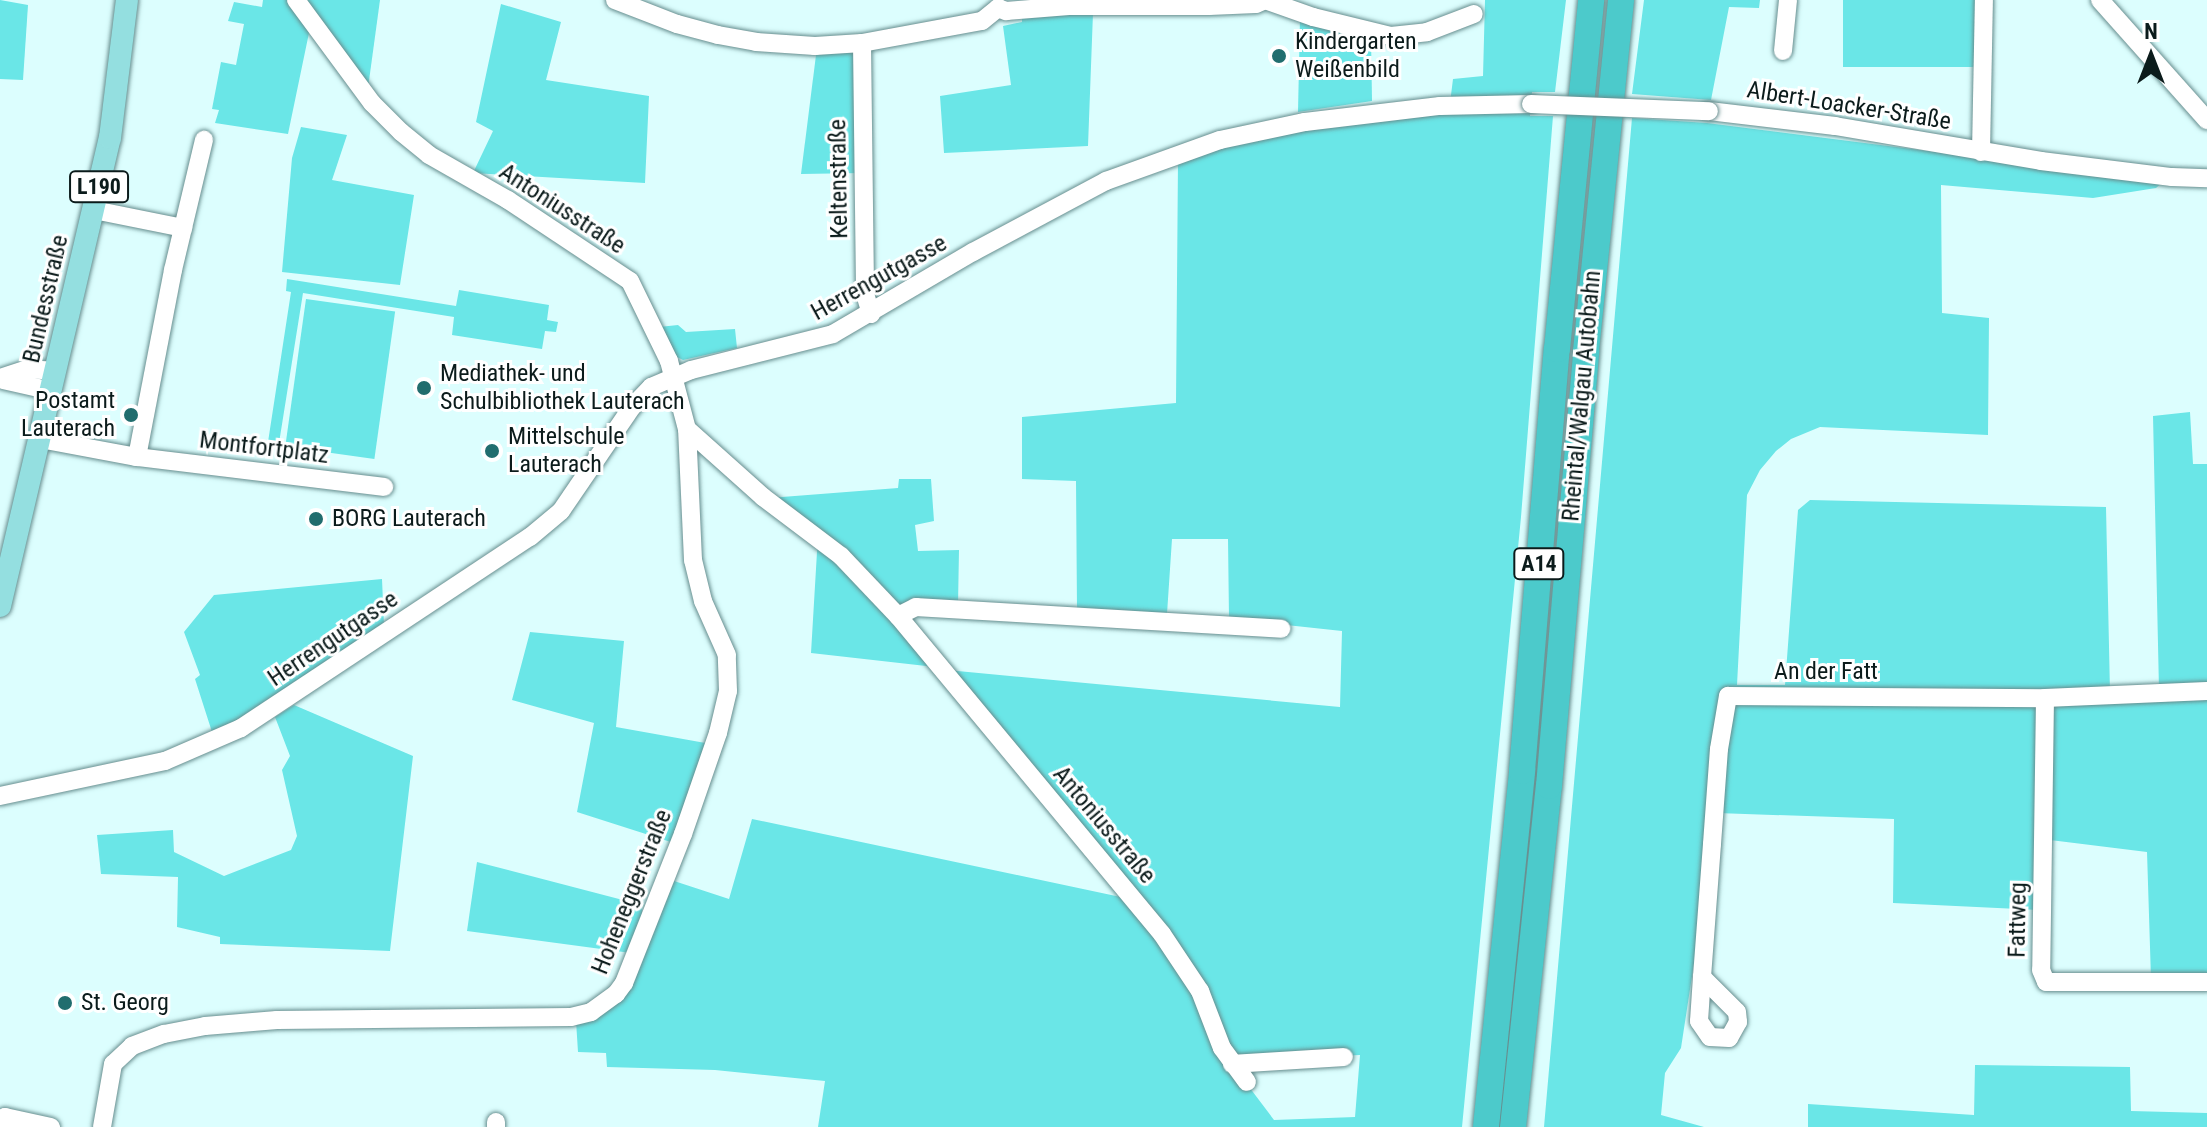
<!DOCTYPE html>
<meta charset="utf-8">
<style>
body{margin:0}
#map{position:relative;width:2207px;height:1127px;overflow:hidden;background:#dcfefe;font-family:"Roboto Condensed",sans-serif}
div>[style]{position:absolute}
.green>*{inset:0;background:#6ae6e7;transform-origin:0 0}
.roads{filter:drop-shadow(0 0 2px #668d8e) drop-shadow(0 0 2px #668d8e)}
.minor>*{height:18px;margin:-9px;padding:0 9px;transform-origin:9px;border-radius:9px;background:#fff}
.major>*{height:22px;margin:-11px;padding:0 11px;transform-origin:11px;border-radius:11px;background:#94dfe0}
.highway>*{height:26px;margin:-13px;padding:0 13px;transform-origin:13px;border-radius:13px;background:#4ccacb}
.bridges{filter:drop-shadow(0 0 2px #668d8e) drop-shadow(0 0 2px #668d8e)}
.minor-bridge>*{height:18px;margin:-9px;padding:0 9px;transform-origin:9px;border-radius:9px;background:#fff}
.dots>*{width:22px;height:22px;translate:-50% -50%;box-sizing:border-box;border:4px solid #fff;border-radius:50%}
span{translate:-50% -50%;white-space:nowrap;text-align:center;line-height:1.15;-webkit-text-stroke:6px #fff;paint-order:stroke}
.shield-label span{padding:2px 6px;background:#fff;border:2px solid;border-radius:6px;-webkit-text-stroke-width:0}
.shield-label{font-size:22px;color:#0b1b1b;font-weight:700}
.poi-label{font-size:24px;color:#0b1b1b}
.left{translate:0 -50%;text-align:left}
.right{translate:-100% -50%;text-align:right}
.street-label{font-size:24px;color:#0b1b1b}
.north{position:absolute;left:2111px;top:16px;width:80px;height:80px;-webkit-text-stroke:6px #fff;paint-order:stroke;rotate:0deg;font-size:22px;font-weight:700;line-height:32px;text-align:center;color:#0b1b1b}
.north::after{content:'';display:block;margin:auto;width:28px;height:36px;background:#0b1b1b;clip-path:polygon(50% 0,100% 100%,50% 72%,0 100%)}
</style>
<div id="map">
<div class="green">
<i style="clip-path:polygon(0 0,28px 5px,23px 80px,0 79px)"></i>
<i style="clip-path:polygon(263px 0,291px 0,310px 28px,288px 134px,215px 123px,219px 110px,212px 109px,221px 62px,236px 65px,244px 24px,228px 21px,234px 2px,262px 7px)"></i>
<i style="clip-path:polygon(307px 0,380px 0,368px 88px)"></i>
<i style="clip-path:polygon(1485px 0,1566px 0,1555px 92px,1532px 92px,1530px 116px,1553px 116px,1521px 517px,1462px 1127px,818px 1127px,825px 1081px,715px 1070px,607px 1067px,606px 1053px,578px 1052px,576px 1021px,607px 1010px,629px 986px,668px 879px,729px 899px,752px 819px,1130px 899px,1177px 961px,1222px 1051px,1274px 1120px,1355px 1117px,1360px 1055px,1233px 1061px,1205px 993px,1163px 929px,976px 716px,947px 670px,1340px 707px,1342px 631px,1229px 619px,1228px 539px,1172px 539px,1167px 614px,1077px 609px,1076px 481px,1022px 479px,1022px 417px,1176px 403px,1178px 160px,1255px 138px,1449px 111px,1453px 79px,1483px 76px)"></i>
<i style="clip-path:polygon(1644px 0,1760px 0,1759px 8px,1729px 7px,1711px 100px,1632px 94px)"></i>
<i style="left:1843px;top:0;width:134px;height:67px"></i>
<i style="clip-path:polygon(501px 4px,561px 22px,546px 80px,649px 96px,645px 183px,473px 173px,493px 131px,476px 122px)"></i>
<i style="clip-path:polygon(1093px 13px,1088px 146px,944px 153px,940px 96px,1011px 85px,1003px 26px,1022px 22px,1022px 16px)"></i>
<i style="clip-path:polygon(1300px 18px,1371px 37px,1372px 101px,1298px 112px)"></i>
<i style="clip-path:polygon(861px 44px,862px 173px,801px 174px,817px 47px)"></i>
<i style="clip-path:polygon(1632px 118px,1707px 123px,2164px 181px,2156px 188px,2093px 198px,1941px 185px,1942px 313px,1989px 318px,1988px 435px,1820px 427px,1791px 439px,1776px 451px,1760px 470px,1747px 495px,1737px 685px,1785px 685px,1798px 510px,1810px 500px,2106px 507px,2110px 692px,2159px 690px,2153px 416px,2190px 412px,2193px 464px,2207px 464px,2207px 979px,2151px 979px,2147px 852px,2042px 839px,2039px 910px,1893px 903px,1894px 819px,1717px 813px,1681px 1048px,1665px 1073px,1661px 1115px,1704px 1127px,1544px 1127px)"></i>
<i style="clip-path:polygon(301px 127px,347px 135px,332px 180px,414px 195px,400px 285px,282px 272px,292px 158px)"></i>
<i style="clip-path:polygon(287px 279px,456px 306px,459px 290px,549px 305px,547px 320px,558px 322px,556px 332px,545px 331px,542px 349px,452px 335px,454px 317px,303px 293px,279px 443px,268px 442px,291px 292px,286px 291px)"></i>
<i style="left:306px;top:299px;width:90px;height:149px;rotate:8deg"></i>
<i style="clip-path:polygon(678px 325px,686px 332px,735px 329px,737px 348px,683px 360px,675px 356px,659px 327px)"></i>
<i style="clip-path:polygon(899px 479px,931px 479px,934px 521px,915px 525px,918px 551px,959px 550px,958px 605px,886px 604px,935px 667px,811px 653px,818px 535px,769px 498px,898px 488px)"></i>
<i style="clip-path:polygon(382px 579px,384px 625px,259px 712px,212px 732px,195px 679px,200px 675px,184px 632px,214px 595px)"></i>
<i style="clip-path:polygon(530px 632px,624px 641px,616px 727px,711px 744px,677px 844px,577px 812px,594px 723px,512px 700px)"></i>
<i style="clip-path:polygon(294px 705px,413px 756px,390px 951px,220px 944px,220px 937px,177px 927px,178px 877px,101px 874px,97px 835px,173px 830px,174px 852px,224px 876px,291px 850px,297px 836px,282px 770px,290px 756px,275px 717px)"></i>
<i style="clip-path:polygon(477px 862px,642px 905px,642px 920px,631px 953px,467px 931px)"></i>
<i style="clip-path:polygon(1975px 1065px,2130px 1067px,2131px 1111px,2207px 1113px,2207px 1127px,1808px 1127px,1808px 1104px,1974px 1115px)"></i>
</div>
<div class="roads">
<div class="minor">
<i style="left:296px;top:0;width:128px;rotate:53.6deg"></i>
<i style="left:372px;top:103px;width:41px;rotate:45deg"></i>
<i style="left:401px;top:132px;width:36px;rotate:39deg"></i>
<i style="left:429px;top:155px;width:91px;rotate:29.7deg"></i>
<i style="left:508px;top:200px;width:146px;rotate:33.6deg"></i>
<i style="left:630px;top:281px;width:89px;rotate:64deg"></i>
<i style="left:669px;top:361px;width:70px;rotate:75.2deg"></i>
<i style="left:687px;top:429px;width:102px;rotate:41.8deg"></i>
<i style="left:763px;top:497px;width:98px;rotate:37.1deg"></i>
<i style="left:841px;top:556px;width:83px;rotate:46.5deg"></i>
<i style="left:898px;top:616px;width:413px;rotate:50.3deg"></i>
<i style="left:1162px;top:934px;width:69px;rotate:56.3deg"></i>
<i style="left:1200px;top:991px;width:61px;rotate:68.9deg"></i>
<i style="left:1222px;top:1048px;width:42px;rotate:53.7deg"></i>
<i style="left:615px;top:0;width:66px;rotate:21.2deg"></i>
<i style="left:677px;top:24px;width:42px;rotate:15deg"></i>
<i style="left:718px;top:35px;width:39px;rotate:10deg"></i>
<i style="left:756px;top:42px;width:59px;rotate:3.9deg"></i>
<i style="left:815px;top:46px;width:47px;rotate:-3.7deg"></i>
<i style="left:862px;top:43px;width:122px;rotate:-10.4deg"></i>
<i style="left:982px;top:21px;width:21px;rotate:-39deg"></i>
<i style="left:998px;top:8px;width:9px;rotate:21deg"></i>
<i style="left:1006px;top:11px;width:63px;rotate:-4.5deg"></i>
<i style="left:1069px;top:6px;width:140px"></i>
<i style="left:1209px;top:6px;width:47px;rotate:-2.4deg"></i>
<i style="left:1256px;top:4px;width:10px;rotate:-24deg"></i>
<i style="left:1265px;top:0;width:51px;rotate:19.5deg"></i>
<i style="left:1313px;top:17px;width:80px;rotate:13.7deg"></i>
<i style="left:1391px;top:36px;width:36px;rotate:-6deg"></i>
<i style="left:1427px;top:32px;width:50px;rotate:-21deg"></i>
<i style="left:2100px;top:0;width:161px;rotate:48.3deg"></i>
<i style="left:862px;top:43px;width:251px;rotate:89.3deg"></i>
<i style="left:865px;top:294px;width:21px;rotate:73deg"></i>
<i style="left:1783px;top:51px;width:51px;rotate:-84.4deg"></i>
<i style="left:1709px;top:111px;width:127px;rotate:6.8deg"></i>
<i style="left:1835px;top:126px;width:209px;rotate:9.6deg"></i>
<i style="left:2041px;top:161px;width:132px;rotate:7deg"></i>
<i style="left:2172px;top:177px;width:35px;rotate:2deg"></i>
<i style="left:1981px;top:152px;width:152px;rotate:-88.9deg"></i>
<i style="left:94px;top:210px;width:91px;rotate:11.4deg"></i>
<i style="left:0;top:378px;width:28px;rotate:-18deg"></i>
<i style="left:27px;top:369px;width:29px;rotate:4deg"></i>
<i style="left:3px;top:380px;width:50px;rotate:12.7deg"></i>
<i style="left:40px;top:439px;width:99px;rotate:10.5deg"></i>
<i style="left:137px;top:457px;width:249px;rotate:6.9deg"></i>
<i style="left:137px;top:457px;width:190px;rotate:-79.1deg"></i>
<i style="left:173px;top:270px;width:134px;rotate:-76.6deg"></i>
<i style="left:898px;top:616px;width:20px;rotate:-27deg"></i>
<i style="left:916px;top:607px;width:366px;rotate:3.4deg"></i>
<i style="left:2045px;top:698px;width:272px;rotate:90.8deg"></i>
<i style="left:2041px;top:970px;width:13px;rotate:67deg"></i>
<i style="left:2046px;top:982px;width:161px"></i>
<i style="left:0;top:796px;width:169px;rotate:-12deg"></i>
<i style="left:165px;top:761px;width:83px;rotate:-23.5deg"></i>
<i style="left:241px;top:728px;width:346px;rotate:-33.5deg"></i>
<i style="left:530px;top:537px;width:40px;rotate:-40deg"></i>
<i style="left:561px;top:511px;width:126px;rotate:-55.7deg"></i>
<i style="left:632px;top:407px;width:28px;rotate:-46deg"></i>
<i style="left:651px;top:387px;width:43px;rotate:-23deg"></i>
<i style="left:691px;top:370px;width:146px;rotate:-14.2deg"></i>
<i style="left:833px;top:334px;width:162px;rotate:-30.4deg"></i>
<i style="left:973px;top:252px;width:151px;rotate:-28.1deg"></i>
<i style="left:1106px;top:181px;width:121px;rotate:-19.8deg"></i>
<i style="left:1220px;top:140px;width:87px;rotate:-12deg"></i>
<i style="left:1305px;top:122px;width:136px;rotate:-6.8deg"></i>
<i style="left:1440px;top:106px;width:91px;rotate:-1.3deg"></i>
<i style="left:1702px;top:977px;width:49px;rotate:45deg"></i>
<i style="left:1737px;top:1012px;width:10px;rotate:84deg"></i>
<i style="left:1738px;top:1022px;width:18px;rotate:119deg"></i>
<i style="left:1729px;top:1038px;width:19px;rotate:-177deg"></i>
<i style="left:1710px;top:1037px;width:19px;rotate:-125deg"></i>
<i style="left:1699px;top:1021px;width:44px;rotate:-86.1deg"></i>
<i style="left:1702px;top:977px;width:133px;rotate:-85.7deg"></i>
<i style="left:1712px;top:844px;width:95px;rotate:-85.8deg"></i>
<i style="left:1719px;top:749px;width:54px;rotate:-80.4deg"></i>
<i style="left:1728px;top:696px;width:317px;rotate:0.4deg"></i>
<i style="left:2045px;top:698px;width:162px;rotate:-2.5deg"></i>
<i style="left:1232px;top:1064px;width:112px;rotate:-3.6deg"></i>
<i style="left:4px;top:1127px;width:10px;rotate:-84deg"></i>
<i style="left:5px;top:1117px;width:47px;rotate:12.3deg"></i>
<i style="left:102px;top:1127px;width:64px;rotate:-80.1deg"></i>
<i style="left:113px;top:1064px;width:26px;rotate:-43deg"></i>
<i style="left:132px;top:1046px;width:34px;rotate:-21deg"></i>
<i style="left:164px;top:1034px;width:42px;rotate:-11deg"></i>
<i style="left:205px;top:1026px;width:72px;rotate:-4.8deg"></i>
<i style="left:277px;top:1020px;width:294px;rotate:-0.6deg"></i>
<i style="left:571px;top:1017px;width:21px;rotate:-14deg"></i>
<i style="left:591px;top:1012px;width:31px;rotate:-36deg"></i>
<i style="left:616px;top:994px;width:14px;rotate:-54deg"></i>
<i style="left:624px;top:983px;width:160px;rotate:-68.4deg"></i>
<i style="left:683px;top:834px;width:107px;rotate:-70.9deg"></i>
<i style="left:718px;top:733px;width:43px;rotate:-76.6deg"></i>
<i style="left:728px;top:691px;width:36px;rotate:-92deg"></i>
<i style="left:727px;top:655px;width:59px;rotate:-114deg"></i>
<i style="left:703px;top:601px;width:42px;rotate:-103.7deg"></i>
<i style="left:693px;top:560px;width:131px;rotate:-92.6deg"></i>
<i style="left:496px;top:1127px;width:5px;rotate:-90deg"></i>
</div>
<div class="major">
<i style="left:0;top:606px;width:481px;rotate:-76.8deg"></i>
<i style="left:110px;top:138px;width:139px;rotate:-83deg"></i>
</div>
<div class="highway">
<i style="left:1486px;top:1127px;width:358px;rotate:-84.2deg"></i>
<i style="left:1522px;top:771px;width:423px;rotate:-85.3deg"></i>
<i style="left:1557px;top:349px;width:351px;rotate:-84.4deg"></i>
<i style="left:1513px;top:1127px;width:343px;rotate:-84deg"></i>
<i style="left:1549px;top:786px;width:437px;rotate:-85.1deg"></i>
<i style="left:1586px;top:351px;width:353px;rotate:-84.3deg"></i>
</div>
</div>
<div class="bridges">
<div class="minor-bridge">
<i style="left:1531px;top:104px;width:178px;rotate:2.3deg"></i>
</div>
</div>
<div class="dots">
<i style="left:1279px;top:56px;background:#216d6e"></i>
<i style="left:424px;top:388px;background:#216d6e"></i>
<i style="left:131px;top:415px;background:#216d6e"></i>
<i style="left:492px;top:451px;background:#216d6e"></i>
<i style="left:316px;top:519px;background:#216d6e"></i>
<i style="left:65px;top:1003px;background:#216d6e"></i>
</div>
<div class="shield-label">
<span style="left:99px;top:187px">L190</span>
<span style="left:1539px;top:564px">A14</span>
</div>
<div class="poi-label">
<span class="left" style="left:1295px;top:56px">Kindergarten<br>Weißenbild</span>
<span class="left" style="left:440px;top:388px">Mediathek- und<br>Schulbibliothek Lauterach</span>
<span class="right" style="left:115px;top:415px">Postamt<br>Lauterach</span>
<span class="left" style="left:508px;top:451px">Mittelschule<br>Lauterach</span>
<span class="left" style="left:332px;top:519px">BORG Lauterach</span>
<span class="left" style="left:81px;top:1003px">St. Georg</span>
</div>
<div class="street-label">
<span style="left:1849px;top:106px;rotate:9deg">Albert-Loacker-Straße</span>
<span style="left:839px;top:179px;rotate:-91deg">Keltenstraße</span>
<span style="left:562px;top:209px;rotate:33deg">Antoniusstraße</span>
<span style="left:879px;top:278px;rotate:-29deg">Herrengutgasse</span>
<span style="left:46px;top:299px;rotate:-77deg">Bundesstraße</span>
<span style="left:1582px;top:396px;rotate:-85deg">Rheintal/Walgau Autobahn</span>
<span style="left:264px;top:448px;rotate:7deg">Montfortplatz</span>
<span style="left:333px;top:639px;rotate:-34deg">Herrengutgasse</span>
<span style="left:1826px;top:672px">An der Fatt</span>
<span style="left:1104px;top:825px;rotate:50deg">Antoniusstraße</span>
<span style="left:632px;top:892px;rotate:-68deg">Hoheneggerstraße</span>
<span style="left:2018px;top:920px;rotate:-89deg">Fattweg</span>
</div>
<div class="north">N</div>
</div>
